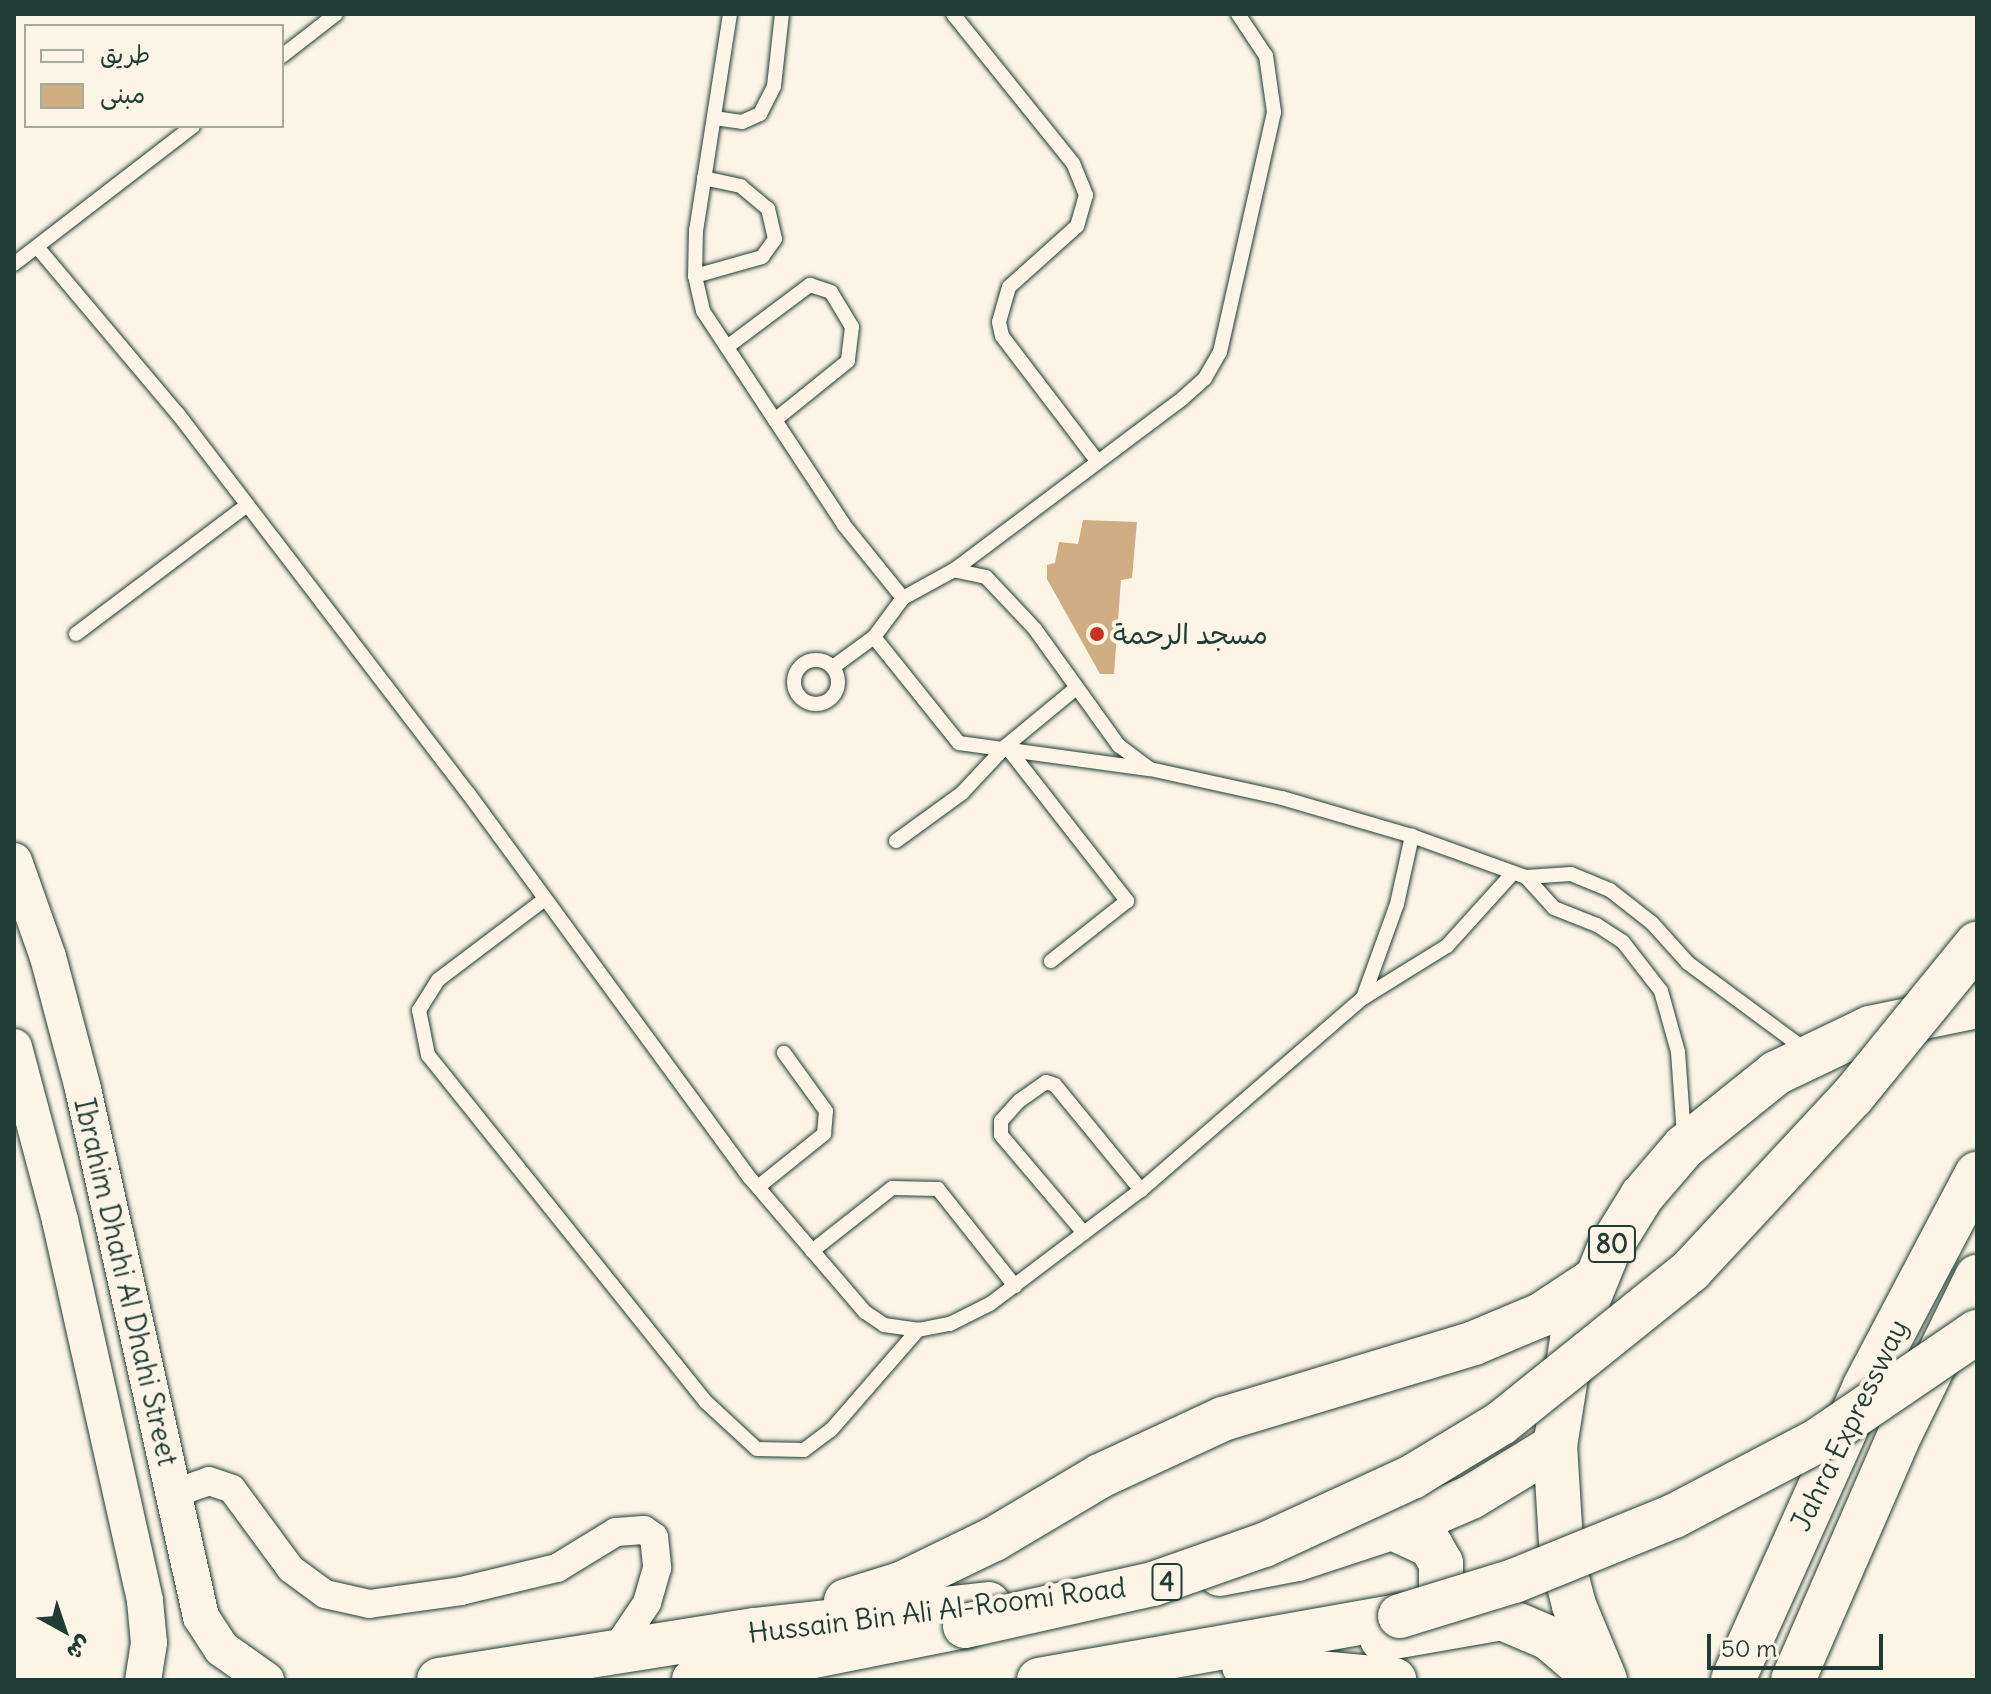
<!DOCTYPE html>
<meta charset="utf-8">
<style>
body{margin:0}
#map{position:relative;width:1991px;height:1694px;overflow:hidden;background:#fcf5e5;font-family:Delius,"Playpen Sans Arabic",sans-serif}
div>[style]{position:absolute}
.building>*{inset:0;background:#d0ac83}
.roads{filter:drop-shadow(0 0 2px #1f3d34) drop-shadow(0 0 2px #1f3d34)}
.service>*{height:14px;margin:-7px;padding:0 7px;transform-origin:7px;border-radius:7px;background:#fcf5e5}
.service>.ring{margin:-7px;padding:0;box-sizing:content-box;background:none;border:14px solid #fcf5e5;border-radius:50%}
.minor>*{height:28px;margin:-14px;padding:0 14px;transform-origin:14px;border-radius:14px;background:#fcf5e5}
.tertiary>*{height:36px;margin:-18px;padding:0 18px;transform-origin:18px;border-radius:18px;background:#fcf5e5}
.primary>*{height:44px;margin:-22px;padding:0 22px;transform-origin:22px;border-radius:22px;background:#fcf5e5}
.trunk>*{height:44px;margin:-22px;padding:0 22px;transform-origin:22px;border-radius:22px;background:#fcf5e5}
.motorway>*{height:44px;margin:-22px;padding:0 22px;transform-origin:22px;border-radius:22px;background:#fcf5e5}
.bridges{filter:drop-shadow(0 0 2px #1f3d34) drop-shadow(0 0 2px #1f3d34)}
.motorway-bridge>*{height:44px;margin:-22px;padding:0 22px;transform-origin:22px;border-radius:22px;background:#fcf5e5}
.dots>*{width:22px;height:22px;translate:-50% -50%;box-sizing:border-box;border:4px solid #fcf5e5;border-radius:50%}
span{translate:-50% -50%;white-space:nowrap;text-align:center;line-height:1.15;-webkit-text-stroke:8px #fcf5e5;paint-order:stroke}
.shield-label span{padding:2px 6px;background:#fcf5e5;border:2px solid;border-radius:6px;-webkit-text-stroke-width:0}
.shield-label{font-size:26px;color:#1f3d34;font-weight:700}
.poi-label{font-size:28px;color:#1f3d34}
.left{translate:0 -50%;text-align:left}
.street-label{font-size:28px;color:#1f3d34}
.frame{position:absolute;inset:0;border:16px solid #1f3d34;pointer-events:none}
.legend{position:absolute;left:24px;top:24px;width:260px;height:104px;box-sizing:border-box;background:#fcf5e5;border:2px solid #a4ab9e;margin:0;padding:10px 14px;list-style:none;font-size:24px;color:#1f3d34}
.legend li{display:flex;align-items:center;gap:16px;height:40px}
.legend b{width:40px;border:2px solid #a4ab9e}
.north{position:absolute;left:24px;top:1590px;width:80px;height:80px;-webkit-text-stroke:6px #fcf5e5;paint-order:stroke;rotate:140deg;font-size:22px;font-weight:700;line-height:32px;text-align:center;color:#1f3d34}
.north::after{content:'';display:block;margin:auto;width:28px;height:36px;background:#1f3d34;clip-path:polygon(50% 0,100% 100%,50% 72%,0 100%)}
.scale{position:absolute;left:1707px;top:1634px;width:176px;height:36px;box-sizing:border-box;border:4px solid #1f3d34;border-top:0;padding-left:10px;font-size:24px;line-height:28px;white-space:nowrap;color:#1f3d34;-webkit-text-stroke:6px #fcf5e5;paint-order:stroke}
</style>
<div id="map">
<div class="building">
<i style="clip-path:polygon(1083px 520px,1137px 522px,1132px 578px,1121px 580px,1114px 674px,1100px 674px,1047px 579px,1047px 565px,1055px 563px,1059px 542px,1078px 544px)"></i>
</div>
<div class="roads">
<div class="service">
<i style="left:730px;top:14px;width:219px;rotate:98.9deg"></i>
<i style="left:696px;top:230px;width:46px;rotate:91.2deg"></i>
<i style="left:695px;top:276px;width:36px;rotate:77deg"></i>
<i style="left:703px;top:311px;width:256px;rotate:56.6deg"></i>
<i style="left:844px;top:525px;width:94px;rotate:51.1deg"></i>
<i style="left:953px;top:14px;width:191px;rotate:51.2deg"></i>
<i style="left:1073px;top:163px;width:35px;rotate:68deg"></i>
<i style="left:1086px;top:195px;width:32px;rotate:106deg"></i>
<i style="left:1077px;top:226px;width:91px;rotate:138.1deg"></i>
<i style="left:1009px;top:287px;width:36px;rotate:106deg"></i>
<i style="left:999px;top:322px;width:14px;rotate:78deg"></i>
<i style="left:1002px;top:336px;width:158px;rotate:52.7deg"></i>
<i style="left:282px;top:56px;width:68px;rotate:-37.9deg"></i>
<i style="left:714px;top:118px;width:28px;rotate:8deg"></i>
<i style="left:742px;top:122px;width:20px;rotate:-24deg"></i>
<i style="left:760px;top:114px;width:31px;rotate:-63deg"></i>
<i style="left:774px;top:86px;width:72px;rotate:-83.7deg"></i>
<i style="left:38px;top:248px;width:217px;rotate:49.9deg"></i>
<i style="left:178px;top:414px;width:477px;rotate:52.6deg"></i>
<i style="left:468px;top:793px;width:477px;rotate:53.8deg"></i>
<i style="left:750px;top:1178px;width:177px;rotate:49.4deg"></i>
<i style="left:865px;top:1312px;width:23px;rotate:34deg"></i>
<i style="left:884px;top:1325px;width:34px;rotate:8deg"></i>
<i style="left:918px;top:1330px;width:33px;rotate:-11deg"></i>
<i style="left:950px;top:1324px;width:45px;rotate:-26.6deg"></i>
<i style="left:990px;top:1304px;width:189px;rotate:-37.1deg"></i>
<i style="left:1141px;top:1190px;width:294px;rotate:-40.9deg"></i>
<i style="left:1363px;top:998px;width:99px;rotate:-31.8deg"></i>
<i style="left:1447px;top:946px;width:98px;rotate:-47.9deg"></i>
<i style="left:14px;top:264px;width:226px;rotate:-37.6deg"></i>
<i style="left:695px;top:276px;width:70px;rotate:-15.8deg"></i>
<i style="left:762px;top:257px;width:22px;rotate:-54deg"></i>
<i style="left:775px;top:239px;width:31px;rotate:-103deg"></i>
<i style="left:768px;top:209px;width:35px;rotate:-140deg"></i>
<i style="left:741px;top:186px;width:38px;rotate:-168deg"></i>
<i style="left:727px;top:347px;width:104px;rotate:-36.8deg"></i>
<i style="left:810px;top:285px;width:22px;rotate:18deg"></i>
<i style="left:831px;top:292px;width:41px;rotate:59deg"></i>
<i style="left:852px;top:327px;width:34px;rotate:97deg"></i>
<i style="left:848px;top:361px;width:94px;rotate:141.1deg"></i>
<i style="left:954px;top:570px;width:286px;rotate:-36.9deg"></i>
<i style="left:1183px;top:398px;width:30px;rotate:-42deg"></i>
<i style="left:1205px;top:378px;width:30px;rotate:-60deg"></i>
<i style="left:1220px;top:352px;width:246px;rotate:-77.3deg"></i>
<i style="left:1274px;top:112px;width:57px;rotate:-98.1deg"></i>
<i style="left:1266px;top:56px;width:50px;rotate:-123.7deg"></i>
<i style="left:76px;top:634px;width:214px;rotate:-37deg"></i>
<i class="ring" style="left:794px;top:660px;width:30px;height:30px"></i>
<i style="left:833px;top:667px;width:51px;rotate:-36.2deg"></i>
<i style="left:1006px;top:746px;width:197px;rotate:52deg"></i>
<i style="left:1127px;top:901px;width:97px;rotate:141.7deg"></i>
<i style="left:1150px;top:769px;width:39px;rotate:-143deg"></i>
<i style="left:1119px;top:746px;width:144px;rotate:-125.7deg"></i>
<i style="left:1035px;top:629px;width:71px;rotate:-133.3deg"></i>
<i style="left:986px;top:577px;width:33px;rotate:-168deg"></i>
<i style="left:954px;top:570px;width:58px;rotate:151.2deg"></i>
<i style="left:903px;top:598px;width:49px;rotate:126.6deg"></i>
<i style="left:874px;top:637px;width:136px;rotate:51.3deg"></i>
<i style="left:959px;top:743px;width:193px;rotate:7.8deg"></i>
<i style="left:1150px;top:769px;width:135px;rotate:12.4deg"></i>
<i style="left:1282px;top:798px;width:135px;rotate:16.3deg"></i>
<i style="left:1412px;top:836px;width:121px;rotate:19.8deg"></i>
<i style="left:1526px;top:877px;width:42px;rotate:47.9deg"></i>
<i style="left:1554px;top:908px;width:46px;rotate:21.6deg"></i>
<i style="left:1597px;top:925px;width:31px;rotate:33deg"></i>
<i style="left:1623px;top:942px;width:62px;rotate:52.2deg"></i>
<i style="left:1661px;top:991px;width:63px;rotate:74.4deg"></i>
<i style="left:1678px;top:1052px;width:84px;rotate:85.9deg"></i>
<i style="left:896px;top:841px;width:82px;rotate:-36deg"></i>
<i style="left:962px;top:793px;width:64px;rotate:-46.9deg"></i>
<i style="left:1006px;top:746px;width:89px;rotate:-39.6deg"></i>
<i style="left:1526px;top:877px;width:45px;rotate:-3.8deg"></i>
<i style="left:1571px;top:874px;width:42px;rotate:22.3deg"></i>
<i style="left:1610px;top:890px;width:53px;rotate:38.2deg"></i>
<i style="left:1652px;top:923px;width:54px;rotate:48deg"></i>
<i style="left:1688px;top:963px;width:148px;rotate:36.5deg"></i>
<i style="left:545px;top:899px;width:134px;rotate:142.9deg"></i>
<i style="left:438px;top:980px;width:36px;rotate:122deg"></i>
<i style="left:419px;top:1010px;width:46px;rotate:78.7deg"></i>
<i style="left:428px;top:1055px;width:445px;rotate:51.3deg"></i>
<i style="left:706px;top:1402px;width:69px;rotate:42.7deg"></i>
<i style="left:757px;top:1449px;width:47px;rotate:1.2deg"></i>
<i style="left:804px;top:1450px;width:34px;rotate:-37deg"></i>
<i style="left:831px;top:1430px;width:133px;rotate:-49deg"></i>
<i style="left:1363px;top:998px;width:100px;rotate:-70.1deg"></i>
<i style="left:1397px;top:904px;width:70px;rotate:-77.6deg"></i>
<i style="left:758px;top:1187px;width:85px;rotate:-38.8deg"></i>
<i style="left:824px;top:1134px;width:23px;rotate:-85deg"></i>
<i style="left:826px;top:1111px;width:72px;rotate:-125.9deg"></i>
<i style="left:1084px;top:1233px;width:128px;rotate:-130.3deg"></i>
<i style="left:1001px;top:1135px;width:14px;rotate:-90deg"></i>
<i style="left:1001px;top:1121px;width:27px;rotate:-48deg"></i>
<i style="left:1019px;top:1101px;width:33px;rotate:-35deg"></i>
<i style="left:1046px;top:1082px;width:9px;rotate:18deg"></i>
<i style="left:1055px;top:1085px;width:136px;rotate:50.7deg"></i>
<i style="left:812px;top:1251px;width:102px;rotate:-38.2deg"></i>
<i style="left:892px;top:1188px;width:46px;rotate:1.2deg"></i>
<i style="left:938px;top:1189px;width:124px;rotate:51.6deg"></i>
</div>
<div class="minor">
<i style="left:172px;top:1494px;width:39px;rotate:-19deg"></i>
<i style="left:209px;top:1481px;width:24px;rotate:19deg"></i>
<i style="left:232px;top:1489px;width:99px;rotate:53.6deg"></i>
<i style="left:291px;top:1569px;width:42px;rotate:36.3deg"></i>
<i style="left:325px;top:1594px;width:45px;rotate:12.8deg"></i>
<i style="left:369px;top:1604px;width:93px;rotate:-8deg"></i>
<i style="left:461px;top:1591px;width:99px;rotate:-13.5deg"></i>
<i style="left:557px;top:1568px;width:69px;rotate:-31.4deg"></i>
<i style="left:616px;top:1532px;width:28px;rotate:-4deg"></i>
<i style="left:644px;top:1530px;width:12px;rotate:35deg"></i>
<i style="left:654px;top:1537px;width:31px;rotate:84deg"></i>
<i style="left:657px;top:1568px;width:36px;rotate:106deg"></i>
<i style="left:647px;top:1603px;width:59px;rotate:124deg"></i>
</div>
<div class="tertiary">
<i style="left:14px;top:861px;width:102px;rotate:70.5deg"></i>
<i style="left:48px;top:957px;width:137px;rotate:75.1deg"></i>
<i style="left:83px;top:1089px;width:541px;rotate:77.4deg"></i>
<i style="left:201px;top:1617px;width:38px;rotate:57deg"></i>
<i style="left:222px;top:1649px;width:54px;rotate:35.2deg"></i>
<i style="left:14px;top:1047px;width:179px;rotate:75.1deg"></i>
<i style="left:60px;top:1220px;width:390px;rotate:77.4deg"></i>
<i style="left:145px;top:1601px;width:42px;rotate:84.6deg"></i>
<i style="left:149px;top:1643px;width:37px;rotate:99deg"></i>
</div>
<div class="primary">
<i style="left:1605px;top:1680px;width:81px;rotate:-112.5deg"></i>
<i style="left:1574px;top:1605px;width:48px;rotate:-104.6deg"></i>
<i style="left:1562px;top:1559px;width:113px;rotate:-93.5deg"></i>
<i style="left:1555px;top:1446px;width:107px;rotate:-80.9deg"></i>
<i style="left:1572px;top:1340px;width:96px;rotate:-68deg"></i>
<i style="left:1608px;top:1251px;width:65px;rotate:-58.3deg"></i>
<i style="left:1642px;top:1196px;width:65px;rotate:-49.4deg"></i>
<i style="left:1684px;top:1147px;width:118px;rotate:-38.8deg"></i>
<i style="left:1776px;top:1073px;width:104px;rotate:-25.6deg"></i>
<i style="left:1870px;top:1028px;width:109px;rotate:-11.6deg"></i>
</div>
<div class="trunk">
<i style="left:1395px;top:1529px;width:40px;rotate:25deg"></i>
<i style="left:1431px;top:1546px;width:20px;rotate:60deg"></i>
<i style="left:1441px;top:1563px;width:41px;rotate:90deg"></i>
<i style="left:1441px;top:1604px;width:34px;rotate:133deg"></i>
<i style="left:1220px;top:1574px;width:78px;rotate:-11deg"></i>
<i style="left:1297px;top:1559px;width:135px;rotate:-18.2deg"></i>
<i style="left:1425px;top:1517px;width:50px;rotate:-23.5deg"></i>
<i style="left:1471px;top:1497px;width:98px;rotate:-31.3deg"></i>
<i style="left:846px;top:1601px;width:58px;rotate:-17.2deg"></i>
<i style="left:901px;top:1584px;width:103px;rotate:-25.8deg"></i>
<i style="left:994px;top:1539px;width:123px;rotate:-30.7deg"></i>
<i style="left:1100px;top:1476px;width:136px;rotate:-24.9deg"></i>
<i style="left:1223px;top:1419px;width:262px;rotate:-16.8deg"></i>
<i style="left:1474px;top:1343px;width:73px;rotate:-22.7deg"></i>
<i style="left:1541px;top:1315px;width:64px;rotate:-33.4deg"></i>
<i style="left:1382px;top:1639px;width:122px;rotate:-9.9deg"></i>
<i style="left:1502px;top:1618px;width:51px;rotate:23.1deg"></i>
<i style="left:1549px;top:1638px;width:65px;rotate:40.6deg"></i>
<i style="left:1244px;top:1666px;width:151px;rotate:5.3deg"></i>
<i style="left:439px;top:1680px;width:319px;rotate:-9deg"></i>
<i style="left:754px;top:1630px;width:236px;rotate:-6.3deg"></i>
</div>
<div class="motorway">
<i style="left:694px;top:1680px;width:276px;rotate:-11.3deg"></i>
<i style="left:1039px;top:1680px;width:367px;rotate:-10.1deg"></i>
<i style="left:1733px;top:1680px;width:322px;rotate:-65.8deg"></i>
<i style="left:1865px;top:1386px;width:240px;rotate:-62.2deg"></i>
<i style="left:1793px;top:1680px;width:270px;rotate:-66.5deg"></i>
<i style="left:1901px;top:1432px;width:173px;rotate:-63.9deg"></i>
</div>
</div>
<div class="bridges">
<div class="motorway-bridge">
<i style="left:1400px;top:1616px;width:119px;rotate:-17.1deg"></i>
<i style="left:1514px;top:1581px;width:173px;rotate:-22.1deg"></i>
<i style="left:1674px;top:1516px;width:161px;rotate:-27.7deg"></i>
<i style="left:1817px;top:1441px;width:194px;rotate:-34.3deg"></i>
<i style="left:965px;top:1626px;width:193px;rotate:-12.6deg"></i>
<i style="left:1153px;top:1584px;width:118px;rotate:-19.4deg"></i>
<i style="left:1264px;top:1545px;width:163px;rotate:-24.7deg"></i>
<i style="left:1412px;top:1477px;width:104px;rotate:-31.2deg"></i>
<i style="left:1501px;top:1423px;width:244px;rotate:-38.8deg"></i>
<i style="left:1691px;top:1270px;width:236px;rotate:-47.1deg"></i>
<i style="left:1852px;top:1097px;width:198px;rotate:-50.8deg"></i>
</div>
</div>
<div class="dots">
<i style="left:1097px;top:634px;background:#c8321e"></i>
</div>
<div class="shield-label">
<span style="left:1612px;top:1244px">80</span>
<span style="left:1167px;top:1582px">4</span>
</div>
<div class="poi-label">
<span class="left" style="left:1113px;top:634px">مسجد الرحمة</span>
</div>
<div class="street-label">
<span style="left:126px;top:1282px;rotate:77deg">Ibrahim Dhahi Al Dhahi Street</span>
<span style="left:1849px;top:1425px;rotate:-64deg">Jahra Expressway</span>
<span style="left:937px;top:1610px;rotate:-7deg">Hussain Bin Ali Al-Roomi Road</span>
</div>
<div class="frame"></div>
<ul class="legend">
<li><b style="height:10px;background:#fcf5e5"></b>طريق</li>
<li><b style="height:22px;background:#d0ac83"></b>مبنى</li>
</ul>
<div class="north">ش</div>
<div class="scale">50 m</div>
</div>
